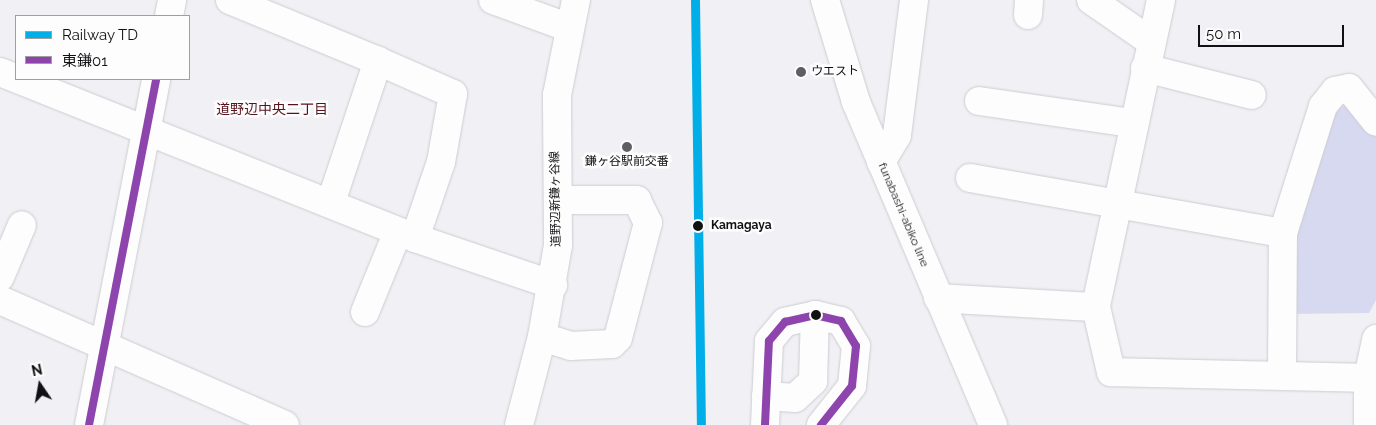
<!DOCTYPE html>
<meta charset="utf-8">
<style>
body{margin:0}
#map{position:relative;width:1376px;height:425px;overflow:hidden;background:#f0f0f5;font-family:Raleway,"Noto Sans JP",sans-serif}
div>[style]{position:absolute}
.green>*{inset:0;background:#d7d9f1}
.roads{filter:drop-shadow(0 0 1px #cccdd0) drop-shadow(0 0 1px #cccdd0)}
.minor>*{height:28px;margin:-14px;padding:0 14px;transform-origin:14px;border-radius:14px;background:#fdfdfe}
.major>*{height:28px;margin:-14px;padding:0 14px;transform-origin:14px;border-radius:14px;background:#fdfdfe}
.bus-1>*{height:8px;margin:-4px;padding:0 4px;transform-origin:4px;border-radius:4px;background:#8e44ad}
.rail-1>*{height:9px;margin:-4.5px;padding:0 4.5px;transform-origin:4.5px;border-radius:4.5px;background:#02aee8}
.dots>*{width:14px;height:14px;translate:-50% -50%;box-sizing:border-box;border:2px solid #fdfdfe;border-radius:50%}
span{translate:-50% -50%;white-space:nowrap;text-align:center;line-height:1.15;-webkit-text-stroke:5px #fdfdfe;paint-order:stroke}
.poi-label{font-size:12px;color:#111114}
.left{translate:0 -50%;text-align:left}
.street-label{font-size:12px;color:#111114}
.stop-label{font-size:12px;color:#111114;font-weight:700}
.neighbourhood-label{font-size:14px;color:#57121b}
.legend{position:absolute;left:15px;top:15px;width:175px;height:65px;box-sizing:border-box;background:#fdfdfe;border:1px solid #9f9fa0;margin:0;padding:6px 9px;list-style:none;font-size:15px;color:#111114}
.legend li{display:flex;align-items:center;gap:10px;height:25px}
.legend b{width:25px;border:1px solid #9f9fa0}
.north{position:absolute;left:15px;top:360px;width:50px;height:50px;-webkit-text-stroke:4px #fdfdfe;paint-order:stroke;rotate:348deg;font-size:14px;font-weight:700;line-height:20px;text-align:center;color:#111114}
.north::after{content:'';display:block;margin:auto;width:18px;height:22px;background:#111114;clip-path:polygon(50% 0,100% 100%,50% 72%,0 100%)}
.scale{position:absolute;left:1198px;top:25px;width:146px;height:22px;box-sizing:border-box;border:2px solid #111114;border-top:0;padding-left:6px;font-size:15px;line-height:18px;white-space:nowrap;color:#111114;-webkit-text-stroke:4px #fdfdfe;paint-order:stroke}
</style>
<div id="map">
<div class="green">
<i style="clip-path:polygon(1353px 104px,1376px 134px,1376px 300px,1369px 313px,1289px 314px,1292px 235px,1330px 109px)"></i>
</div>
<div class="roads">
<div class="minor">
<i style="left:230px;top:0;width:160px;rotate:22.4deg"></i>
<i style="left:493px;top:0;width:79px;rotate:20deg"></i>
<i style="left:1091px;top:0;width:72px;rotate:34.8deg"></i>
<i style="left:1161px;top:0;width:314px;rotate:102deg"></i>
<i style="left:1096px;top:307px;width:67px;rotate:77deg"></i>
<i style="left:1111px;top:372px;width:257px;rotate:1.3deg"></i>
<i style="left:1028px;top:15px;width:15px;rotate:-86deg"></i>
<i style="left:169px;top:16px;width:16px;rotate:-79deg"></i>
<i style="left:1145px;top:68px;width:110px;rotate:14.2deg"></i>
<i style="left:0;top:72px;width:447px;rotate:21.8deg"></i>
<i style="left:415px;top:238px;width:146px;rotate:18.8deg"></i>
<i style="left:979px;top:101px;width:155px;rotate:8.2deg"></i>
<i style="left:881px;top:162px;width:31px;rotate:-59deg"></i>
<i style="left:897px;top:135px;width:136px;rotate:-82.8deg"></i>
<i style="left:970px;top:178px;width:318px;rotate:10deg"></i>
<i style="left:331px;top:202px;width:149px;rotate:-71.6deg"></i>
<i style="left:378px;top:61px;width:82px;rotate:23.7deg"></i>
<i style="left:453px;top:94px;width:69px;rotate:100deg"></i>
<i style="left:441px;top:162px;width:80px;rotate:108.9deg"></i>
<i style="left:0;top:277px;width:56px;rotate:-67.1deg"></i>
<i style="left:938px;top:298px;width:158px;rotate:3.3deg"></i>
<i style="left:0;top:300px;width:311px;rotate:23.7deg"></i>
<i style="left:365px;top:312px;width:87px;rotate:-67.8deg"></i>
<i style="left:542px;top:337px;width:30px;rotate:17deg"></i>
<i style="left:571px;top:346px;width:41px;rotate:-2.8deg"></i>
<i style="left:612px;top:344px;width:8px;rotate:-45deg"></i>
<i style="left:618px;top:338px;width:119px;rotate:-75.4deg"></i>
<i style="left:648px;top:223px;width:25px;rotate:-116deg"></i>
<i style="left:637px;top:200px;width:79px;rotate:180deg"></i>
<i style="left:1282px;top:373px;width:140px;rotate:-89.6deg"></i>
<i style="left:1283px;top:233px;width:133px;rotate:-72.5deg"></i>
<i style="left:1323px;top:106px;width:19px;rotate:-51deg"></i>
<i style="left:1335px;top:91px;width:14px;rotate:-12deg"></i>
<i style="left:1349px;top:88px;width:43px;rotate:51.5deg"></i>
<i style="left:766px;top:396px;width:29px;rotate:4deg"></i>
<i style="left:795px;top:398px;width:25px;rotate:-43deg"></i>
<i style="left:813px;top:381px;width:66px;rotate:-88.3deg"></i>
<i style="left:89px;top:425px;width:352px;rotate:-79deg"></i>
<i style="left:519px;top:425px;width:91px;rotate:-75.4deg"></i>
<i style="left:542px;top:337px;width:93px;rotate:-80.1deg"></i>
<i style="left:558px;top:245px;width:150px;rotate:-90.4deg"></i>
<i style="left:557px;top:95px;width:97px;rotate:-78.7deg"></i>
<i style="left:765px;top:425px;width:84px;rotate:-87.3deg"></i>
<i style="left:769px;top:341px;width:25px;rotate:-50deg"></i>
<i style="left:785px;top:322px;width:31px;rotate:-13deg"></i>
<i style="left:815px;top:315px;width:27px;rotate:13deg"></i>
<i style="left:841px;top:321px;width:29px;rotate:59deg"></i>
<i style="left:856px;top:346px;width:40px;rotate:95.7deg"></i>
<i style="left:852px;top:386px;width:50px;rotate:128.5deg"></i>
<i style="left:1368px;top:425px;width:47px;rotate:-90deg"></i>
<i style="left:1368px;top:378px;width:40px;rotate:-78deg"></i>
</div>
<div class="major">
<i style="left:825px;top:0;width:107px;rotate:73.1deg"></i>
<i style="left:856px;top:102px;width:351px;rotate:67deg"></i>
</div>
</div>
<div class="bus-1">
<i style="left:89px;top:425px;width:352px;rotate:-79deg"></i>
<i style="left:765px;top:425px;width:84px;rotate:-87.3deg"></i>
<i style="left:769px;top:341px;width:25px;rotate:-50deg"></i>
<i style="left:785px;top:322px;width:31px;rotate:-13deg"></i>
<i style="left:815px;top:315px;width:27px;rotate:13deg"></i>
<i style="left:841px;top:321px;width:29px;rotate:59deg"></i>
<i style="left:856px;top:346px;width:40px;rotate:95.7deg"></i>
<i style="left:852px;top:386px;width:50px;rotate:128.5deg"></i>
</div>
<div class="rail-1">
<i style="left:695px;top:0;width:425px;rotate:89.2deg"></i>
</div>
<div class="dots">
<i style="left:801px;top:72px;background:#5f5f63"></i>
<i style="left:627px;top:147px;background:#5f5f63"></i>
<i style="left:698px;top:226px;background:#111114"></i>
<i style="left:816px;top:315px;background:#111114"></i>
</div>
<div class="poi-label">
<span class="left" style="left:811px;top:72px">ウエスト</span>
<span style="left:627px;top:162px">鎌ヶ谷駅前交番</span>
</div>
<div class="street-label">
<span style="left:556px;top:199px;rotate:-91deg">道野辺新鎌ヶ谷線</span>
<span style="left:903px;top:215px;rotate:67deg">funabashi-abiko line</span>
</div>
<div class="stop-label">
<span class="left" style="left:711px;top:226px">Kamagaya</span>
</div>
<div class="neighbourhood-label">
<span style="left:272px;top:109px">道野辺中央二丁目</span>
</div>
<ul class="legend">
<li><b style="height:6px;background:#02aee8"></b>Railway TD</li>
<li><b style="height:6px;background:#8e44ad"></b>東鎌01</li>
</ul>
<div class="north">N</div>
<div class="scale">50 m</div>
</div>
